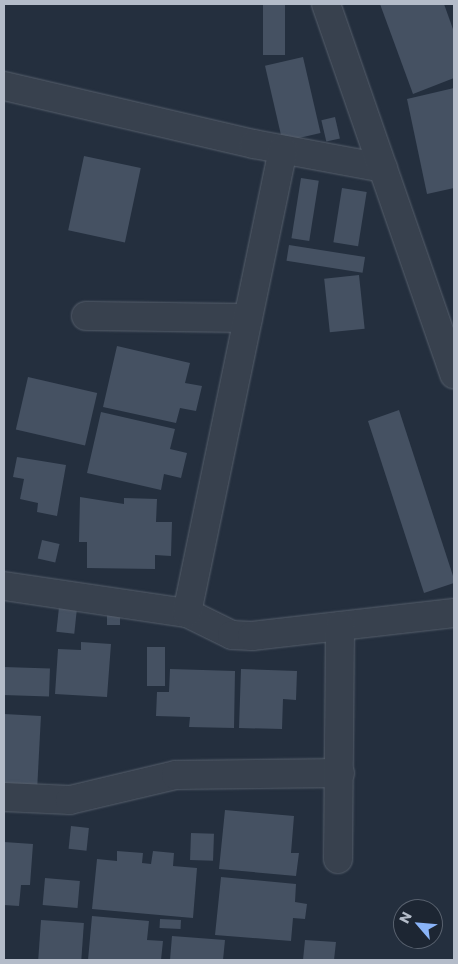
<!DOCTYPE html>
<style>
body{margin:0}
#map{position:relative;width:458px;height:964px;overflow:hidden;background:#242f3e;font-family:Poppins,sans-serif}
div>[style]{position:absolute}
.building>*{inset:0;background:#455162;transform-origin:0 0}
.roads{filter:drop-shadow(0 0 1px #565f6c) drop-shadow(0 0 1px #565f6c)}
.minor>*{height:28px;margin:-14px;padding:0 14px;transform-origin:14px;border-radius:14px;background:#38414e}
.tertiary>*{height:28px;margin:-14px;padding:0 14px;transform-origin:14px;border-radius:14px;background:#38414e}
span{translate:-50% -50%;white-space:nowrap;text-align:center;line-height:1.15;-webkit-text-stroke:4px #1d2633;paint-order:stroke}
.frame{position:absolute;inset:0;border:5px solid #b4bcc9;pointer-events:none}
.north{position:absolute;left:393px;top:899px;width:50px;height:50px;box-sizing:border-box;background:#1d2633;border:1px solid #59626f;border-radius:50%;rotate:297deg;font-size:14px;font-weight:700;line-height:20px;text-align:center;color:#b4bcc9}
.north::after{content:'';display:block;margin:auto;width:18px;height:22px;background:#8ab4f8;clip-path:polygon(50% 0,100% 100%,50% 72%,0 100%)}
</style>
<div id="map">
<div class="building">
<i style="left:263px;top:4px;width:22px;height:51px"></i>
<i style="clip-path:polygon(380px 4px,444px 4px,454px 32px,454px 78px,413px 94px)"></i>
<i style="left:303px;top:57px;width:78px;height:39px;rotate:77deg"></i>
<i style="clip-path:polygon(454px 88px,454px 188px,427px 194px,407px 99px)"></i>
<i style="left:335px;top:117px;width:22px;height:14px;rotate:77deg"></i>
<i style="left:84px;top:156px;width:58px;height:76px;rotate:12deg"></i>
<i style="left:301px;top:178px;width:18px;height:61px;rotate:9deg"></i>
<i style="left:342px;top:188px;width:25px;height:55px;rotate:9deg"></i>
<i style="left:289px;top:245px;width:77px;height:16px;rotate:9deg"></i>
<i style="left:359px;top:275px;width:54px;height:35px;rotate:84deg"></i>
<i style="clip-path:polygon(117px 346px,190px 363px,185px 383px,202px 386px,196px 411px,180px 408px,176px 423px,103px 407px)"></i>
<i style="left:28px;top:377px;width:71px;height:54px;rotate:13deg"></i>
<i style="clip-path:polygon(399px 410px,454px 579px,454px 583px,424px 593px,368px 421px)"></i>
<i style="clip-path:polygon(101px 412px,175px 429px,170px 449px,187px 453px,181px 478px,164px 474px,161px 490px,87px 473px)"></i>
<i style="clip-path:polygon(17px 457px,66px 465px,57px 516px,37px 512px,38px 503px,20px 499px,24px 479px,13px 477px)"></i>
<i style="clip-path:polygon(80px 497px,124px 504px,124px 498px,157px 499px,156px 522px,172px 522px,171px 556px,155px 555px,155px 569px,87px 568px,87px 542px,79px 542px)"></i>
<i style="left:42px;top:540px;width:18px;height:19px;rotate:13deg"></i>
<i style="left:59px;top:607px;width:18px;height:25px;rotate:6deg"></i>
<i style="left:107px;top:611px;width:13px;height:14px"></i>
<i style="clip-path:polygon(81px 642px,111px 644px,107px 697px,55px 694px,58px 649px,81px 650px)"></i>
<i style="left:147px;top:647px;width:18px;height:39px"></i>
<i style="left:4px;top:667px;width:46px;height:28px;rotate:2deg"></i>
<i style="clip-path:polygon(170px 669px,235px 671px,234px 728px,189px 727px,190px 717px,156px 716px,157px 692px,169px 692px)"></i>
<i style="clip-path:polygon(241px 669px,297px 671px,296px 700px,283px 699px,282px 729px,239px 728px)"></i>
<i style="left:4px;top:714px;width:37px;height:70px;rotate:3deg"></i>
<i style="clip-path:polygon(225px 810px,294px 816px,291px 853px,299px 853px,296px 876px,219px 869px)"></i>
<i style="left:71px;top:826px;width:18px;height:23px;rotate:6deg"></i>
<i style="left:191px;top:833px;width:23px;height:27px;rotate:2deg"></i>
<i style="clip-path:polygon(4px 842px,33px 844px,30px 885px,21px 885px,19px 906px,4px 905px)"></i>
<i style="clip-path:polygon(117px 851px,143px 853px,142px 863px,151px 864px,153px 851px,174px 853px,173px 866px,197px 868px,193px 918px,92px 909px,97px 859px,117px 861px)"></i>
<i style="clip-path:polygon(221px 877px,296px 884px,295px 902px,307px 904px,305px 919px,293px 918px,291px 941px,215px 935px)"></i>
<i style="left:45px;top:878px;width:35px;height:27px;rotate:5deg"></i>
<i style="clip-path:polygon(92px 916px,149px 921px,147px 940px,163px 941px,161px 960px,88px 960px)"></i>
<i style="left:160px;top:919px;width:21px;height:9px;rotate:3deg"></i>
<i style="left:41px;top:920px;width:43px;height:40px;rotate:4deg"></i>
<i style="clip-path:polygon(172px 936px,225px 940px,223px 960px,170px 960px)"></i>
<i style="clip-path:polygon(305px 940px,336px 942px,334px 960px,303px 960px)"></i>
</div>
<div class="roads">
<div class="minor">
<i style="left:4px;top:86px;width:257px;rotate:13.1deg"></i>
<i style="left:254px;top:144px;width:131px;rotate:10.5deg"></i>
<i style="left:86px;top:316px;width:162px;rotate:0.7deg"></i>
<i style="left:4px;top:586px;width:185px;rotate:8.4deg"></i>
<i style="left:187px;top:613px;width:50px;rotate:26.1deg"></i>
<i style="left:232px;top:635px;width:20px;rotate:3deg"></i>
<i style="left:252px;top:636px;width:203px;rotate:-6.5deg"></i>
<i style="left:187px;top:613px;width:473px;rotate:-78.3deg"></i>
<i style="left:4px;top:797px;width:66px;rotate:2.6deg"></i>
<i style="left:70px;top:800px;width:109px;rotate:-13.3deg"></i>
<i style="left:176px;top:775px;width:164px;rotate:-0.7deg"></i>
<i style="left:338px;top:859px;width:233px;rotate:-89.5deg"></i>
</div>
<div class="tertiary">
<i style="left:326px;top:4px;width:392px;rotate:70.9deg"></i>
</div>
</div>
<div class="frame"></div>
<div class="north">N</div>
</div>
